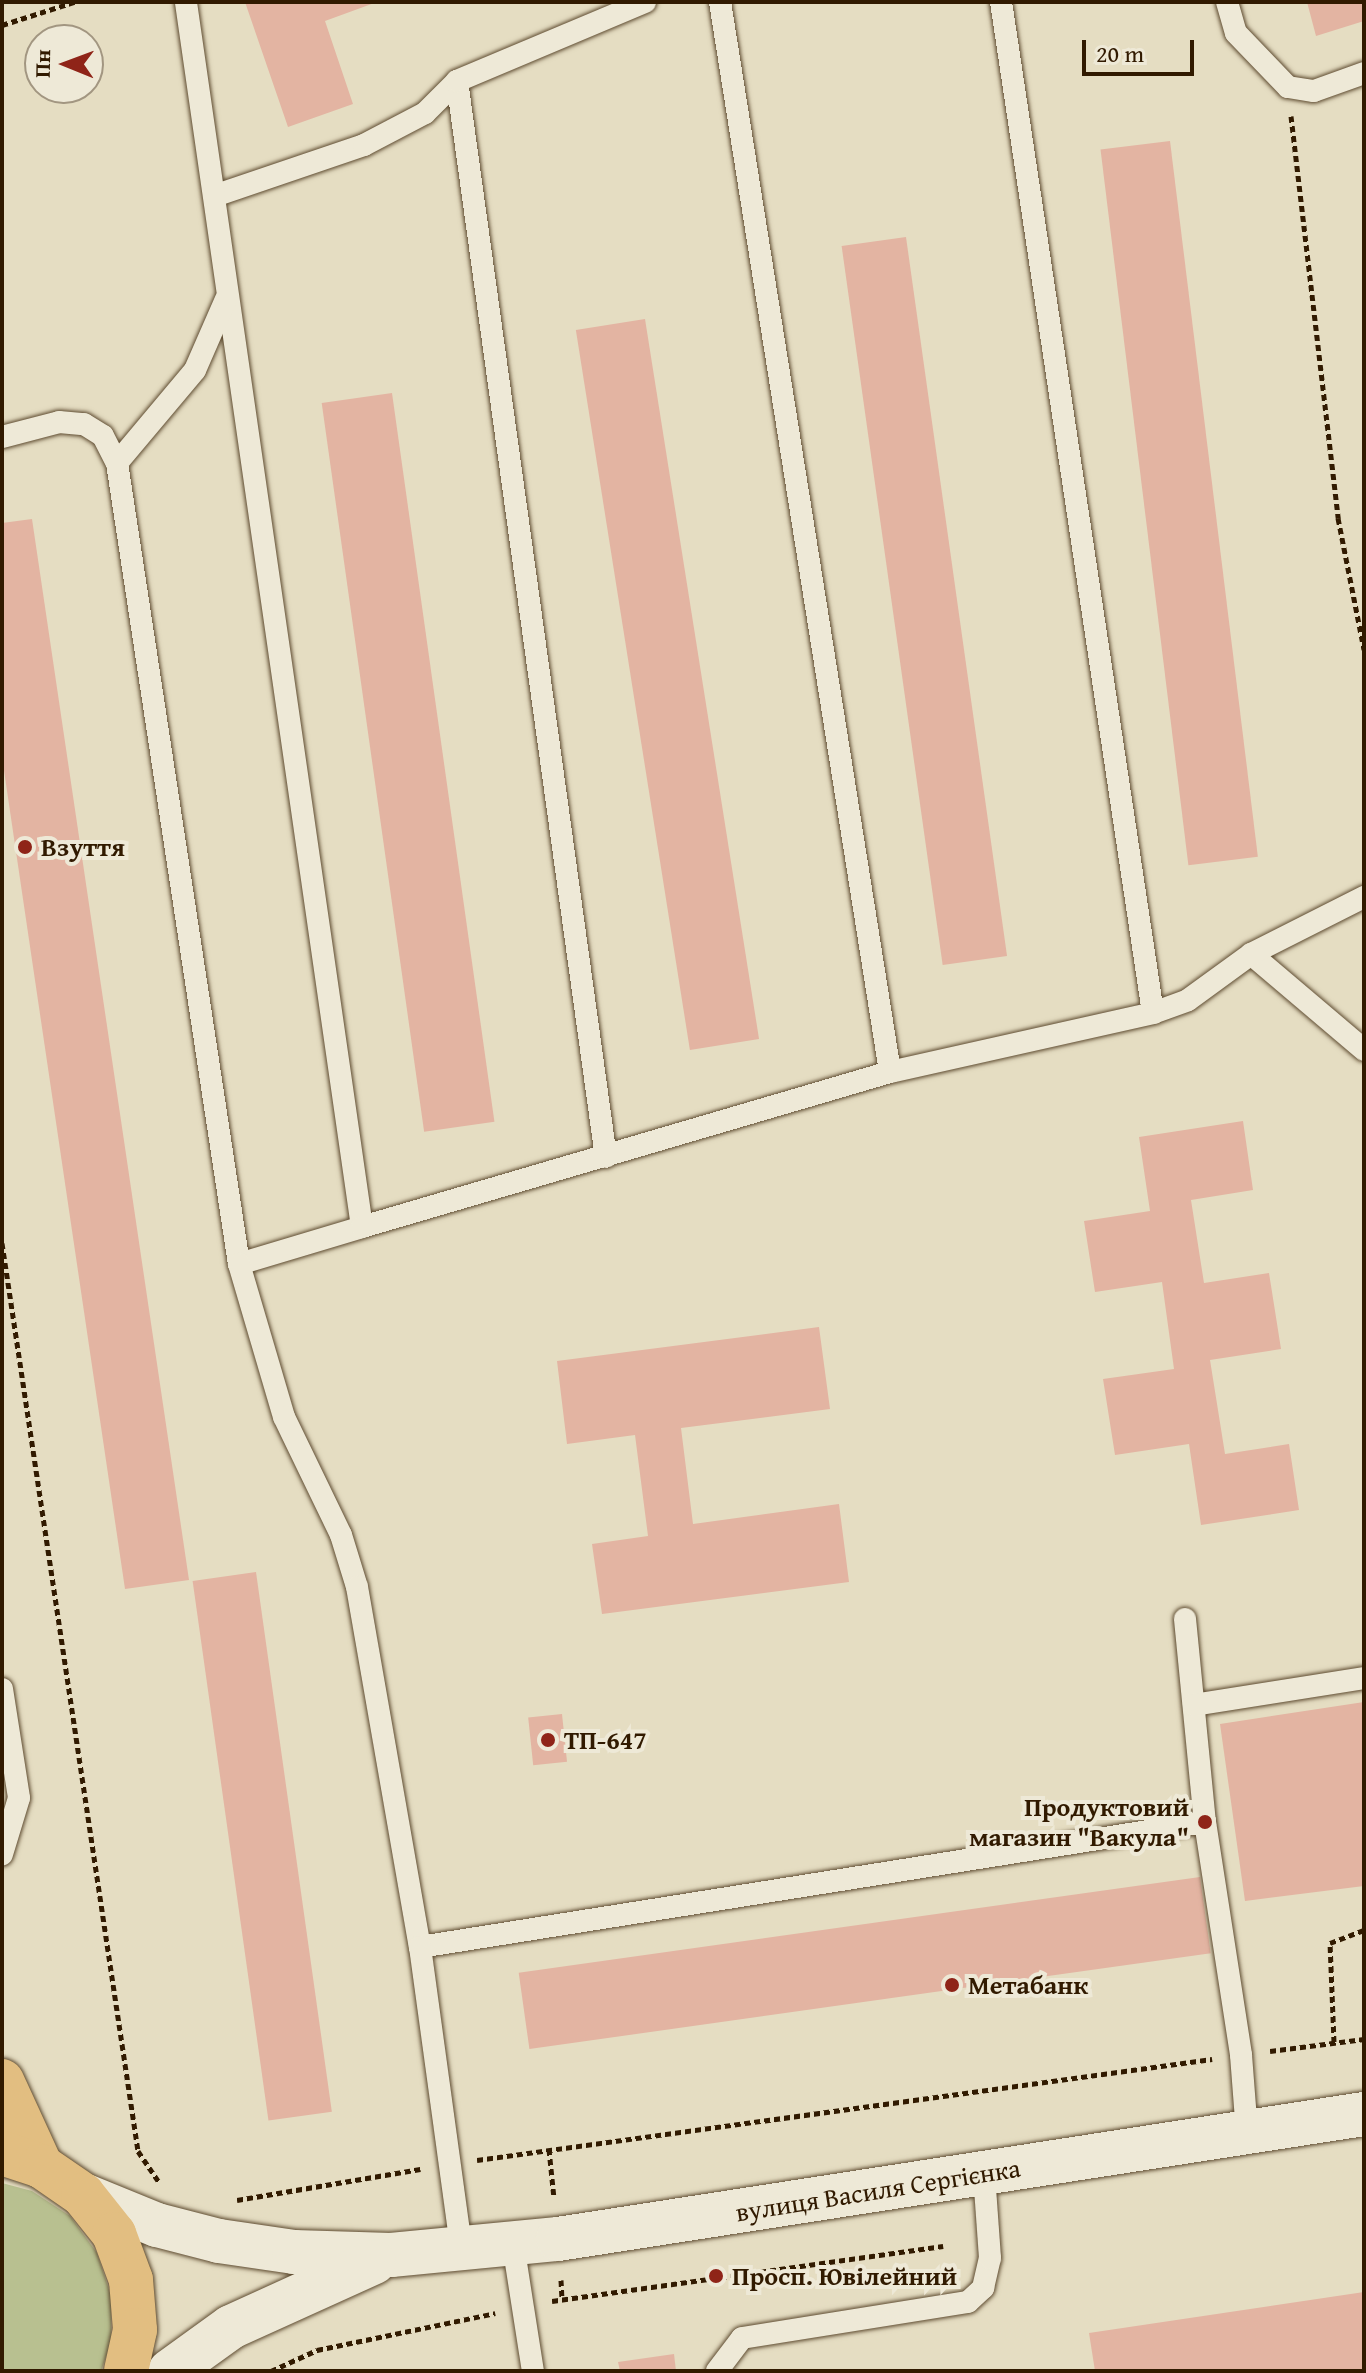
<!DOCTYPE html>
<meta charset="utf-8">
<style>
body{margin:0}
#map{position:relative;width:1366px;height:2373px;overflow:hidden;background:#e5ddc2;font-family:"Gentium Book Plus",serif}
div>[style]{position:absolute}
.green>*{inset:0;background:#b8c090}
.building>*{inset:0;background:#e3b4a2;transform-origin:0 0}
.path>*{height:5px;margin-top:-2.5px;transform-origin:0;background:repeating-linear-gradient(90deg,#311a00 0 6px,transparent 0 10px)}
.roads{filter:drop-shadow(0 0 2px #5e4b30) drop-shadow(0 0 2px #5e4b30)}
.lane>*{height:22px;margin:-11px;padding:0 11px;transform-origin:11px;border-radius:11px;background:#eee9d7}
.secondary>*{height:44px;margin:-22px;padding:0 22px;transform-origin:22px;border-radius:22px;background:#eee9d7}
.primary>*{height:44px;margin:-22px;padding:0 22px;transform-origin:22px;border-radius:22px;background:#e2be81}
.dots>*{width:22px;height:22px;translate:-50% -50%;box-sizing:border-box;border:4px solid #eee9d7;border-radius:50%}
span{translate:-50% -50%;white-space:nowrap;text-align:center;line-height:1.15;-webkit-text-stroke:8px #eee9d7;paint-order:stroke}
.poi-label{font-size:26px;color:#311a00;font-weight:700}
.left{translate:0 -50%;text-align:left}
.right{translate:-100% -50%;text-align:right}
.street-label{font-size:26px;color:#311a00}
.frame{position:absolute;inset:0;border:4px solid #311a00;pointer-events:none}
.north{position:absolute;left:24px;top:24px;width:80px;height:80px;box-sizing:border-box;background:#eee9d7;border:2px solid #a29681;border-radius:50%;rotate:271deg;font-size:22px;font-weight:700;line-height:32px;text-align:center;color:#311a00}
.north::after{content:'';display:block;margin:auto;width:28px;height:36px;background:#8f2418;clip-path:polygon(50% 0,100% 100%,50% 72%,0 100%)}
.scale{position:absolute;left:1082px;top:40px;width:112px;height:36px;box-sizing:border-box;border:4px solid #311a00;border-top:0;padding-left:10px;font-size:24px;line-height:28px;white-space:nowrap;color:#311a00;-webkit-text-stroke:6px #eee9d7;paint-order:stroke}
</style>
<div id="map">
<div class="green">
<i style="clip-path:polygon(2px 2183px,32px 2191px,70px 2216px,97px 2253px,111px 2296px,111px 2342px,101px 2371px,2px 2371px)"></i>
</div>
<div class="building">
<i style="clip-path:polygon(245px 2px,377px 2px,325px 21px,353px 104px,288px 127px)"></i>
<i style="clip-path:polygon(1307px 2px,1364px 2px,1364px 21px,1316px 36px)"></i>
<i style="left:1170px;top:141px;width:721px;height:70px;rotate:83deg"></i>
<i style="left:906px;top:237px;width:726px;height:65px;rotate:82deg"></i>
<i style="left:645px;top:319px;width:729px;height:70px;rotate:81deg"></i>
<i style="left:392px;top:393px;width:736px;height:71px;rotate:82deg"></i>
<i style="clip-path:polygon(32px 519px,189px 1580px,125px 1589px,2px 757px,2px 523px)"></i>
<i style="clip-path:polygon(1243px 1121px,1253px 1190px,1191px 1200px,1204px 1283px,1269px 1273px,1281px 1349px,1210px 1360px,1225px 1454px,1289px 1444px,1299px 1510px,1201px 1525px,1189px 1444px,1115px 1455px,1103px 1379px,1174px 1369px,1162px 1282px,1095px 1292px,1084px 1221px,1150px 1211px,1139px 1137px)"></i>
<i style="clip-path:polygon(819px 1327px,830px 1409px,681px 1428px,693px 1524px,839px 1504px,849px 1582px,602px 1614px,592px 1544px,648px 1536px,635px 1435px,567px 1444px,557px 1361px)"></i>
<i style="left:256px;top:1572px;width:545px;height:64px;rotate:82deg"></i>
<i style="clip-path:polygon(1364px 1702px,1364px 1886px,1245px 1901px,1220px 1724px)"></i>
<i style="left:562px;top:1714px;width:48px;height:34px;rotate:84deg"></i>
<i style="left:1200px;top:1877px;width:77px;height:688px;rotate:82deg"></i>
<i style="clip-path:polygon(1364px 2292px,1364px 2371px,1095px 2371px,1089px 2333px)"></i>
<i style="clip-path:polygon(674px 2354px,676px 2371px,620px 2371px,618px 2362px)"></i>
</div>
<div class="path">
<i style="left:2px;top:25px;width:76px;rotate:-17.7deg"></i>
<i style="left:1291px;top:116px;width:405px;rotate:83.3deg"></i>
<i style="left:1338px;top:518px;width:134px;rotate:78.8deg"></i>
<i style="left:2px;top:1243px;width:918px;rotate:81.48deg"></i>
<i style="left:138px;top:2151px;width:37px;rotate:56deg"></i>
<i style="left:1334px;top:2042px;width:99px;rotate:-92.3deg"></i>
<i style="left:1330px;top:1943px;width:36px;rotate:-21deg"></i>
<i style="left:1270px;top:2051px;width:95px;rotate:-7.3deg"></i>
<i style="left:549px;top:2149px;width:49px;rotate:84.2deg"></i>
<i style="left:477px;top:2160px;width:742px;rotate:-7.82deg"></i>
<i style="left:237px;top:2200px;width:186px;rotate:-9.6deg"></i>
<i style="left:561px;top:2280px;width:19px;rotate:87deg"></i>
<i style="left:552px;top:2301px;width:395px;rotate:-8deg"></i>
<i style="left:271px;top:2371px;width:51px;rotate:-24.5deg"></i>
<i style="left:317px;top:2350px;width:182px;rotate:-11.7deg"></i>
</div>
<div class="roads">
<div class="lane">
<i style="left:720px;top:2px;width:1083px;rotate:80.97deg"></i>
<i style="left:1001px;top:2px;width:1022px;rotate:81.45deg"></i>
<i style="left:1227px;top:2px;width:32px;rotate:74deg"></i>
<i style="left:1236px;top:33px;width:75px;rotate:46.1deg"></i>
<i style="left:1288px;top:87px;width:26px;rotate:9deg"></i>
<i style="left:1314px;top:91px;width:53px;rotate:-19.8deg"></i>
<i style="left:457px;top:81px;width:1086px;rotate:82.12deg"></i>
<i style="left:217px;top:195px;width:155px;rotate:-18.8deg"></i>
<i style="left:364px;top:145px;width:69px;rotate:-27.7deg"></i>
<i style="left:425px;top:113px;width:45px;rotate:-45deg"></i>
<i style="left:457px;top:81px;width:204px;rotate:-22.8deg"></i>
<i style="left:2px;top:437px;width:59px;rotate:-14.7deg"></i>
<i style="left:59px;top:422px;width:25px;rotate:5deg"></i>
<i style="left:84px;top:424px;width:22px;rotate:32deg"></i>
<i style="left:103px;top:436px;width:30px;rotate:63deg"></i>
<i style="left:117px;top:463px;width:810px;rotate:81.34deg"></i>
<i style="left:239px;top:1264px;width:128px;rotate:-16.7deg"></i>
<i style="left:362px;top:1227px;width:1238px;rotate:-98.18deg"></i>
<i style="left:117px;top:463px;width:121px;rotate:-50deg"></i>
<i style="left:195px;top:370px;width:77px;rotate:-66.4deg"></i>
<i style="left:1251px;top:954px;width:148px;rotate:40.3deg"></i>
<i style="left:362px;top:1227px;width:550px;rotate:-16.36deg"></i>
<i style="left:890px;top:1072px;width:270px;rotate:-12.6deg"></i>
<i style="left:1153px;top:1013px;width:37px;rotate:-20deg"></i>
<i style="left:1188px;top:1000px;width:78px;rotate:-36.1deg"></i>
<i style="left:1251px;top:954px;width:127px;rotate:-26.8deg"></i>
<i style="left:239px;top:1264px;width:159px;rotate:73.6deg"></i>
<i style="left:284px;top:1417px;width:131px;rotate:64.2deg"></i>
<i style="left:341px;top:1535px;width:54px;rotate:72.9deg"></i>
<i style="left:357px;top:1587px;width:365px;rotate:80.1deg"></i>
<i style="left:420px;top:1947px;width:795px;rotate:-9.05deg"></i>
<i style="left:1205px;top:1822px;width:236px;rotate:81.2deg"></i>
<i style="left:1241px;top:2055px;width:78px;rotate:85.6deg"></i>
<i style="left:1185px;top:1619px;width:204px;rotate:84.4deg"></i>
<i style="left:2px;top:1689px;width:110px;rotate:81.1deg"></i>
<i style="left:19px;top:1798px;width:59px;rotate:106.9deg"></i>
<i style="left:1194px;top:1705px;width:172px;rotate:-9deg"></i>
<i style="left:420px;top:1947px;width:304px;rotate:82.2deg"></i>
<i style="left:513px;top:2244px;width:129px;rotate:81.1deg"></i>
<i style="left:717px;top:2371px;width:41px;rotate:-52.9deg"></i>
<i style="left:742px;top:2338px;width:229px;rotate:-9.1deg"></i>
<i style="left:968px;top:2302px;width:21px;rotate:-43deg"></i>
<i style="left:983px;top:2288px;width:31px;rotate:-77deg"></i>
<i style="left:990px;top:2258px;width:84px;rotate:-94.1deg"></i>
</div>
<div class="secondary">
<i style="left:83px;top:2195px;width:80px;rotate:22.1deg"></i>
<i style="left:157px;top:2225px;width:64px;rotate:14.5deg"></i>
<i style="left:219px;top:2241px;width:76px;rotate:8.3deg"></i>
<i style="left:294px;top:2252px;width:97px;rotate:1.8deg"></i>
<i style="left:391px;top:2255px;width:168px;rotate:-5.5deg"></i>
<i style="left:558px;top:2239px;width:816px;rotate:-8.82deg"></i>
<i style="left:170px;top:2371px;width:75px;rotate:-35.8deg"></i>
<i style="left:231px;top:2327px;width:157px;rotate:-24.4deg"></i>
</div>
<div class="primary">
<i style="left:2px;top:2081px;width:94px;rotate:65.4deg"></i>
<i style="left:2px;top:2153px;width:41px;rotate:18.4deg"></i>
<i style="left:41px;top:2166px;width:51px;rotate:34.6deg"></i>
<i style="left:83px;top:2195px;width:50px;rotate:51.5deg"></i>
<i style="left:114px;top:2234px;width:49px;rotate:69.7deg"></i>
<i style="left:131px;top:2280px;width:50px;rotate:85.4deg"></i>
<i style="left:135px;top:2330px;width:42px;rotate:102.4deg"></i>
</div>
</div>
<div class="dots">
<i style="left:25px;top:847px;background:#8f2418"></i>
<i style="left:548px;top:1740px;background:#8f2418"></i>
<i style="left:1205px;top:1822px;background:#8f2418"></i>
<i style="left:952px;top:1985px;background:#8f2418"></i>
<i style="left:716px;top:2276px;background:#8f2418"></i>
</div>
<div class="poi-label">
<span class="left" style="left:41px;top:847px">Взуття</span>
<span class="left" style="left:564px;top:1740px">ТП-647</span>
<span class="right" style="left:1189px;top:1822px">Продуктовий<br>магазин "Вакула"</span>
<span class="left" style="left:968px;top:1985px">Метабанк</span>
<span class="left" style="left:732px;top:2276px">Просп. Ювілейний</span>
</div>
<div class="street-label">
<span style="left:878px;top:2190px;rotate:-9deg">вулиця Василя Сергієнка</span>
</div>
<div class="frame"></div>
<div class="north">Пн</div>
<div class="scale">20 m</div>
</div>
